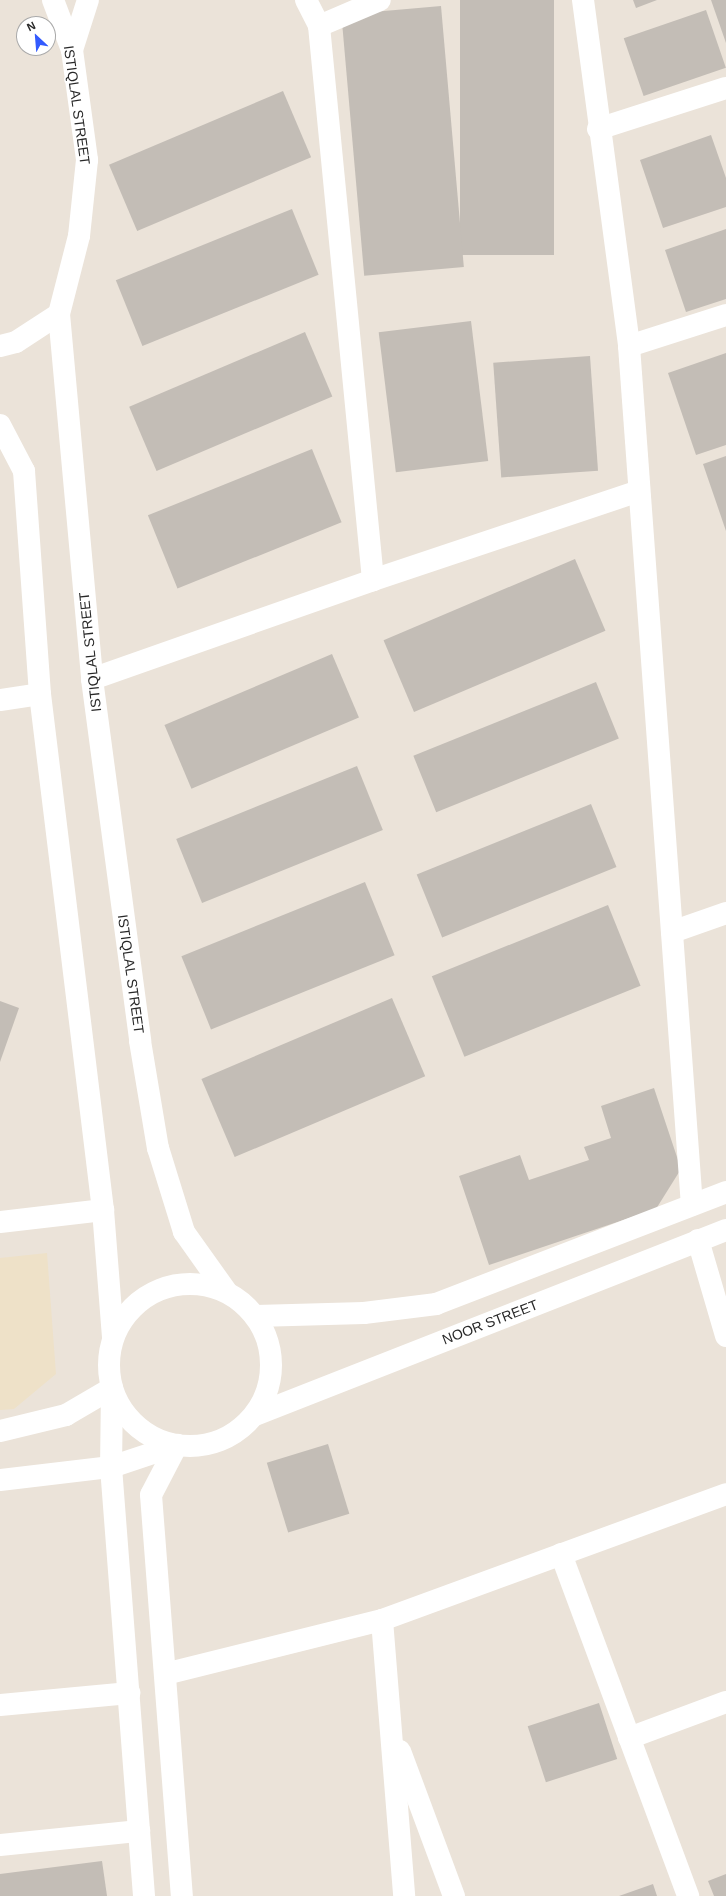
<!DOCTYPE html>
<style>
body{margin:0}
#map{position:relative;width:726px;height:1896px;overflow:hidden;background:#ebe3d9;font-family:Arial,sans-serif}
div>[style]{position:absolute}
.education>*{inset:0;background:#eee1c8}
.building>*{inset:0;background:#c3bdb6;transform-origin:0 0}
.minor>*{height:22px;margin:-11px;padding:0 11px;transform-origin:11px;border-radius:11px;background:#fff}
.tertiary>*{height:22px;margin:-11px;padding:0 11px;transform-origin:11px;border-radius:11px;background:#fff}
.secondary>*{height:22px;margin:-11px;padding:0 11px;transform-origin:11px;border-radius:11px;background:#fff}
.secondary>.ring{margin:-11px;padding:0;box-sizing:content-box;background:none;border:22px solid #fff;border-radius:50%}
span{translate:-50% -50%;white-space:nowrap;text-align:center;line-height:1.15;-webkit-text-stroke:3px #fff;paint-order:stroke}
.street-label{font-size:14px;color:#282828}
.north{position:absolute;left:16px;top:16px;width:40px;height:40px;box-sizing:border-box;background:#fff;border:1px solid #a9a9a9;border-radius:50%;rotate:334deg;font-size:11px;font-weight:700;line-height:16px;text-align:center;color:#282828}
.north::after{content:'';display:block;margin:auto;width:14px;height:18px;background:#335bfe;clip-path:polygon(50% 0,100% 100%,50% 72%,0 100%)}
</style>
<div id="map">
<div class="education">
<i style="clip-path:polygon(47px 1253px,56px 1374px,14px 1409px,0 1410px,0 1258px)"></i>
</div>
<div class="building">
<i style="left:460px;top:0;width:94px;height:255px"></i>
<i style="clip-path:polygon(633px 0,657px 0,636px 8px)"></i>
<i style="clip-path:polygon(711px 0,726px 0,726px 43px)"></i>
<i style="left:441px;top:6px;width:262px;height:100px;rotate:85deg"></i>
<i style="left:706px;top:10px;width:61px;height:87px;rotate:71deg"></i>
<i style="left:283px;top:91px;width:72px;height:189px;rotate:67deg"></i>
<i style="clip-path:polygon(711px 135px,726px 178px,726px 207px,663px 228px,640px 160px)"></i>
<i style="left:292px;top:209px;width:71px;height:190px;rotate:68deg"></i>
<i style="clip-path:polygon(726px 229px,726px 299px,686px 312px,665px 250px)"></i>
<i style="left:471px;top:321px;width:141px;height:93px;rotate:83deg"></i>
<i style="left:305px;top:332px;width:70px;height:191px;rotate:67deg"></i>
<i style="clip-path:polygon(726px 353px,726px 445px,696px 455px,668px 373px)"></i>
<i style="left:590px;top:356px;width:115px;height:97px;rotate:86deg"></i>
<i style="left:312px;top:449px;width:79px;height:177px;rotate:68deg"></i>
<i style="clip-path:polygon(726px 456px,726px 531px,703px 464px)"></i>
<i style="left:575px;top:559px;width:78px;height:208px;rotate:67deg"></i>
<i style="left:332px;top:654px;width:69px;height:182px;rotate:67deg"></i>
<i style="left:596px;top:682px;width:61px;height:197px;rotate:68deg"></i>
<i style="left:357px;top:766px;width:69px;height:195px;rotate:68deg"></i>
<i style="left:591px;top:804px;width:68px;height:188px;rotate:68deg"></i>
<i style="left:365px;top:882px;width:79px;height:198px;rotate:68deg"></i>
<i style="left:608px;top:905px;width:87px;height:190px;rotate:68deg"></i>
<i style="left:392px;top:998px;width:85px;height:207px;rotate:67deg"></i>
<i style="clip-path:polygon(0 1001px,19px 1008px,0 1062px)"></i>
<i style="clip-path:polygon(654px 1088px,681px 1169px,656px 1209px,489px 1265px,459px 1176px,520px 1155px,529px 1180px,589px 1160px,584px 1147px,611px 1138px,601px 1106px)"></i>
<i style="left:328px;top:1444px;width:73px;height:64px;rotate:73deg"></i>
<i style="left:599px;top:1703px;width:59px;height:75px;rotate:72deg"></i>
<i style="clip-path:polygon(102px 1861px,107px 1896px,0 1896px,0 1874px)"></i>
<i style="clip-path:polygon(726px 1874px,726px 1896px,714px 1896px,708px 1881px)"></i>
<i style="clip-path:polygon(653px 1884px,657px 1896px,619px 1896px)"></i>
</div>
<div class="minor">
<i style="left:306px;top:0;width:29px;rotate:63deg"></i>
<i style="left:319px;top:26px;width:557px;rotate:84.43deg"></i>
<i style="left:583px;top:0;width:349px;rotate:82.4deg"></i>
<i style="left:629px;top:346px;width:861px;rotate:85.81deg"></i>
<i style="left:319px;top:26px;width:66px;rotate:-23.1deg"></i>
<i style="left:598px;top:129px;width:134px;rotate:-17.8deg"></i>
<i style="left:629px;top:346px;width:102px;rotate:-17.7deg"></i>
<i style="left:92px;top:679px;width:298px;rotate:-19.4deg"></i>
<i style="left:373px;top:580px;width:280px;rotate:-18.5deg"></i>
<i style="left:0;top:700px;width:40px;rotate:-8.5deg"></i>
<i style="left:672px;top:932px;width:57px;rotate:-19.4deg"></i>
<i style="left:0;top:1222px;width:104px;rotate:-6.6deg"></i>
<i style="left:698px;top:1240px;width:100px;rotate:73.7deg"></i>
<i style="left:561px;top:1554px;width:365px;rotate:69.6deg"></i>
<i style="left:382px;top:1620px;width:277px;rotate:85.4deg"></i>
<i style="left:165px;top:1674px;width:224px;rotate:-14deg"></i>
<i style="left:382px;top:1620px;width:366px;rotate:-20.1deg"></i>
<i style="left:0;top:1705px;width:130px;rotate:-5.3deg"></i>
<i style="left:629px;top:1738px;width:103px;rotate:-20.4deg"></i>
<i style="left:400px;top:1751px;width:155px;rotate:69.6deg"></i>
<i style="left:0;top:1845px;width:140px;rotate:-5.8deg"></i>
</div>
<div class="tertiary">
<i style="left:72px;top:50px;width:52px;rotate:-72.3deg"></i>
<i style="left:112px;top:1388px;width:79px;rotate:90.7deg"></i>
<i style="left:111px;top:1467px;width:430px;rotate:85.6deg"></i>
<i style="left:0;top:1431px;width:68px;rotate:-13.6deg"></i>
<i style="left:66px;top:1415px;width:53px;rotate:-30.4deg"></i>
<i style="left:177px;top:1445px;width:56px;rotate:117.5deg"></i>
<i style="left:151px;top:1495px;width:402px;rotate:85.6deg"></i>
<i style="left:0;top:1480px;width:112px;rotate:-6.7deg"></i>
<i style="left:111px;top:1467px;width:70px;rotate:-18.4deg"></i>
</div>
<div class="secondary">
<i style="left:53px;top:0;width:53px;rotate:69.2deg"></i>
<i style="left:72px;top:50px;width:111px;rotate:82.2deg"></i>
<i style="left:87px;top:160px;width:76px;rotate:96deg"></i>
<i style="left:79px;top:236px;width:81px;rotate:104.4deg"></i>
<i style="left:59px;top:314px;width:366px;rotate:84.8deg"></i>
<i style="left:92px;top:679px;width:365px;rotate:82.4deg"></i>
<i style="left:140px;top:1041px;width:109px;rotate:80.5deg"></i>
<i style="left:158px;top:1148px;width:88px;rotate:72.8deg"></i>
<i style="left:184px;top:1232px;width:72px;rotate:54.6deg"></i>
<i style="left:0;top:346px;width:16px;rotate:-14deg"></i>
<i style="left:16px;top:342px;width:51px;rotate:-33.1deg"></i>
<i style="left:0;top:425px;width:52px;rotate:62.4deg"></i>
<i style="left:24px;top:471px;width:224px;rotate:85.9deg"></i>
<i style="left:40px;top:694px;width:520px;rotate:83.04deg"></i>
<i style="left:103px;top:1210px;width:128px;rotate:85.5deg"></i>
<i class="ring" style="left:109px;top:1284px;width:140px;height:140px"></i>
<i style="left:256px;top:1316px;width:108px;rotate:-1.6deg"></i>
<i style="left:364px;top:1313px;width:73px;rotate:-7.1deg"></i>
<i style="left:436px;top:1304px;width:311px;rotate:-21.1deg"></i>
<i style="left:255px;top:1415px;width:506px;rotate:-21.44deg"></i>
</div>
<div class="street-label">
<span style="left:77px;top:105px;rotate:82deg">ISTIQLAL STREET</span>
<span style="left:90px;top:652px;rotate:-96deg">ISTIQLAL STREET</span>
<span style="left:131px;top:974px;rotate:82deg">ISTIQLAL STREET</span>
<span style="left:490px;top:1322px;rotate:-21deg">NOOR STREET</span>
</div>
<div class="north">N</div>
</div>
